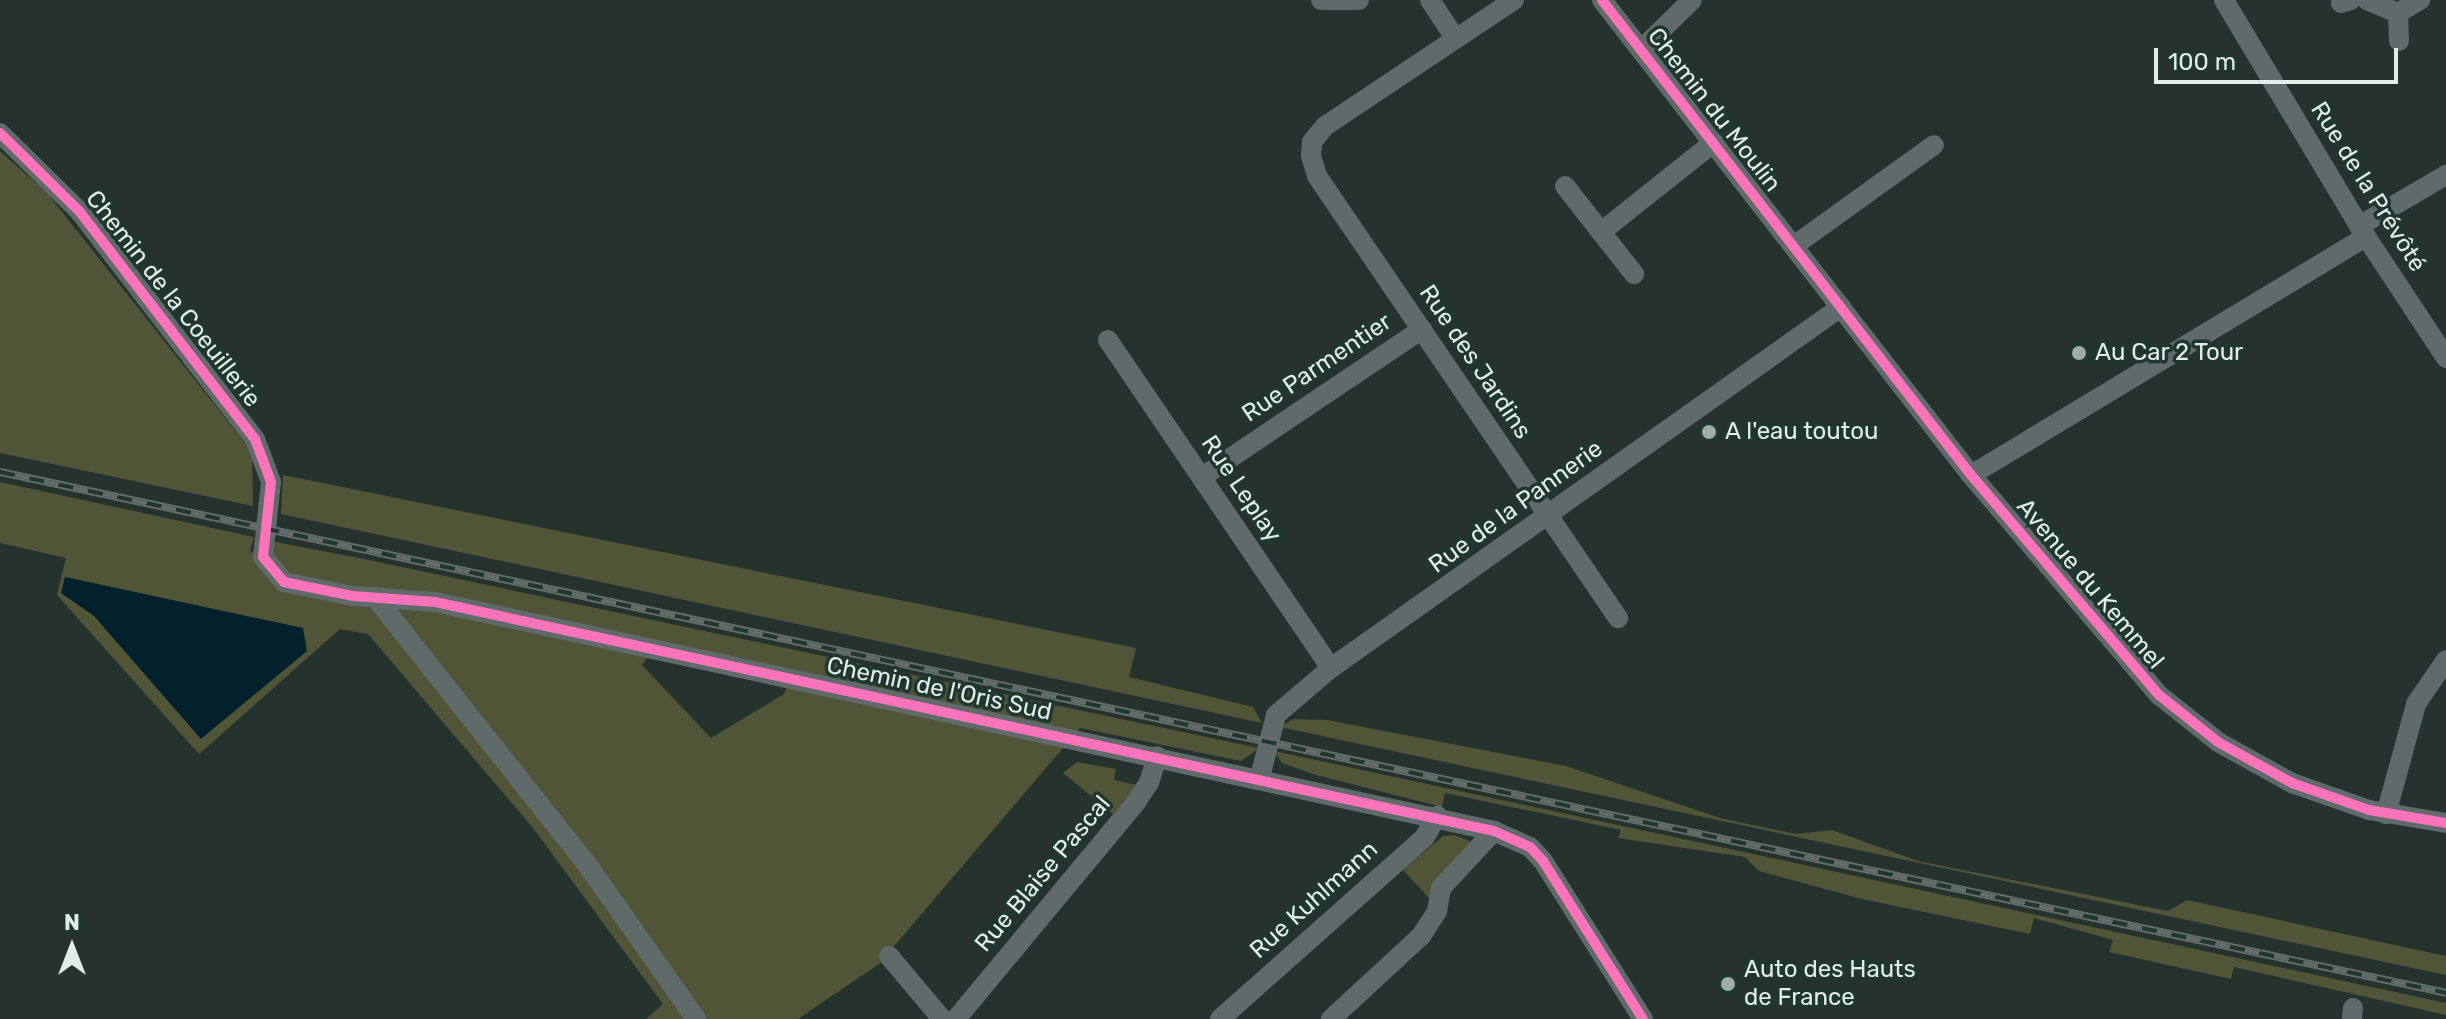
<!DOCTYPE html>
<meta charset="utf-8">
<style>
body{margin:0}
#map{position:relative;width:2446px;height:1019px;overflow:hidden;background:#25322e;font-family:Rubik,sans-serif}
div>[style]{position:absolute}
.green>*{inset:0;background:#505538}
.water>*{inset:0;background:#03212c}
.minor>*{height:20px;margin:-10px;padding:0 10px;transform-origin:10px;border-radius:10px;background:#616a6a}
.rail>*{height:8px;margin-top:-4px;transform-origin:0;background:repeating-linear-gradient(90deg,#20372f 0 15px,#626c6a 0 30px);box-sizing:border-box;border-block:2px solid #626c6a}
.cycleway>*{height:10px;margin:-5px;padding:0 5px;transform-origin:5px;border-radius:5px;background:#fb73b8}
.dots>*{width:22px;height:22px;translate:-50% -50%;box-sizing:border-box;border:4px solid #20372f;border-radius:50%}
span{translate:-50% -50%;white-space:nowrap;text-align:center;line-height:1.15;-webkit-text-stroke:7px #20372f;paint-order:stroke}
.street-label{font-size:24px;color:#e0ede8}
.poi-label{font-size:24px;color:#e0ede8}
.left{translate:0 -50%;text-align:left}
.north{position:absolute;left:32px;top:907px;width:80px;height:80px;-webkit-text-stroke:6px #20372f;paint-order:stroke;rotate:0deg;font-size:22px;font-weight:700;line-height:32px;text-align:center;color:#e0ede8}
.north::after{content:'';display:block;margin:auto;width:28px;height:36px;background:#e0ede8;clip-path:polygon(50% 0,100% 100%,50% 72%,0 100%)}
.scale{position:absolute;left:2154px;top:48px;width:244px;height:36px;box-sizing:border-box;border:4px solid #e0ede8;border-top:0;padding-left:10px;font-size:24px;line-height:28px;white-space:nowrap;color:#e0ede8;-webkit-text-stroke:6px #20372f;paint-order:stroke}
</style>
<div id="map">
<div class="green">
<i style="clip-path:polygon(0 151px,48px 194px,252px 452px,253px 506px,0 453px)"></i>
<i style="clip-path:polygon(283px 475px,1136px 648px,1129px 677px,1253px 707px,1262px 723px,281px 514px)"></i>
<i style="clip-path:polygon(evenodd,0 482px,254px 537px,250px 551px,266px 557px,271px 541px,364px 559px,1259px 748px,1241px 761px,1080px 728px,879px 964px,798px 1019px,646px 1019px,663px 1004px,533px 828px,368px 634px,340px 629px,199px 754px,57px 595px,66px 558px,0 543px,0 482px,651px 653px,788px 684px,784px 694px,711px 738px,642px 665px,651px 653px)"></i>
<i style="clip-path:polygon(1293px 719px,1327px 720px,1566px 766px,1720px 818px,1796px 834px,1832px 830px,1918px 861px,2168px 911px,2187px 900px,2446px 956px,2446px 975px,1280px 727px)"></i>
<i style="clip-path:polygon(1274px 751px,2446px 1003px,2446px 1015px,2234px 967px,2231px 979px,2109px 952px,2113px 940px,2034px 918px,2030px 934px,1862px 899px,1759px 871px,1745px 857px,1618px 838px,1621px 830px,1445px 793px,1442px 807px,1316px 775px,1282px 763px)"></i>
<i style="clip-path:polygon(1077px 762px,1116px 769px,1114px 780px,1137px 785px,1113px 814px,1063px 773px)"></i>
<i style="clip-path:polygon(1454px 835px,1470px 841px,1470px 848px,1429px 898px,1403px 870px,1443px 836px)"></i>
</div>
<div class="water">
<i style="clip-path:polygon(65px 577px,303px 628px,307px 651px,201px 739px,94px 616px,61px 593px)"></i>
</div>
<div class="minor">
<i style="left:1321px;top:0;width:38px"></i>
<i style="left:1430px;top:0;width:45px;rotate:56.7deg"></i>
<i style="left:1514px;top:0;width:227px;rotate:146.3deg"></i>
<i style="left:1325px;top:126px;width:21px;rotate:129deg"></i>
<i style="left:1312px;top:142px;width:14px;rotate:94deg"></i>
<i style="left:1311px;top:156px;width:21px;rotate:73deg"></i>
<i style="left:1317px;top:176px;width:535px;rotate:55.75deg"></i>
<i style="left:1602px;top:0;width:601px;rotate:52.16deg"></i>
<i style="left:1971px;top:475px;width:289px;rotate:49.5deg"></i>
<i style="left:2159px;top:695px;width:75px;rotate:38.5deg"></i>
<i style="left:2218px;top:742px;width:85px;rotate:29deg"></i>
<i style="left:2292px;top:783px;width:82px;rotate:19.3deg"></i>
<i style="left:2369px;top:810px;width:78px;rotate:9.6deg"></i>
<i style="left:2224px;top:0;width:263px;rotate:59.1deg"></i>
<i style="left:2359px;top:226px;width:158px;rotate:56.6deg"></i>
<i style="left:2367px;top:0;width:34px;rotate:23deg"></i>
<i style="left:2398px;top:13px;width:28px;rotate:88deg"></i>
<i style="left:2341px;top:3px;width:10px;rotate:-17deg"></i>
<i style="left:2398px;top:13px;width:26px;rotate:-31deg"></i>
<i style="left:1641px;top:50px;width:71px;rotate:-44.4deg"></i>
<i style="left:0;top:133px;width:112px;rotate:44.6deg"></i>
<i style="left:80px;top:212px;width:287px;rotate:52.4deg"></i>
<i style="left:255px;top:439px;width:46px;rotate:69.6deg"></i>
<i style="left:271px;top:482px;width:75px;rotate:96.1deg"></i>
<i style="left:263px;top:557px;width:33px;rotate:50deg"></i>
<i style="left:284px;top:582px;width:70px;rotate:11.5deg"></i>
<i style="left:353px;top:596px;width:82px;rotate:4.2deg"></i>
<i style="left:435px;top:602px;width:1083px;rotate:12.2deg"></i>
<i style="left:1494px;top:831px;width:39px;rotate:24deg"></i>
<i style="left:1530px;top:847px;width:19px;rotate:47deg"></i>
<i style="left:1543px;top:861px;width:187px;rotate:57.7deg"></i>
<i style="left:1565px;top:186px;width:112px;rotate:51.9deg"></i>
<i style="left:2359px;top:226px;width:101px;rotate:-30.4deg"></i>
<i style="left:1601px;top:232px;width:144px;rotate:-38.5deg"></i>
<i style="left:1795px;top:245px;width:171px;rotate:-35.7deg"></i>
<i style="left:1108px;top:340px;width:397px;rotate:55.8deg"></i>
<i style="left:1971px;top:475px;width:461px;rotate:-31.1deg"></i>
<i style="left:1202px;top:477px;width:265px;rotate:-33.9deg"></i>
<i style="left:375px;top:597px;width:348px;rotate:51.6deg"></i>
<i style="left:591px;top:870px;width:182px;rotate:54.8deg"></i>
<i style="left:1260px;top:777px;width:64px;rotate:-75.5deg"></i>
<i style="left:1276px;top:715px;width:72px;rotate:-40.5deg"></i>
<i style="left:1331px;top:668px;width:625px;rotate:-35.29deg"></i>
<i style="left:2386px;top:814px;width:114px;rotate:-74.7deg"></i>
<i style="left:2416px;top:704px;width:53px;rotate:-55.7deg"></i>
<i style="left:889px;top:956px;width:82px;rotate:49.9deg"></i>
<i style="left:956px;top:1019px;width:282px;rotate:-50.3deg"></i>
<i style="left:1136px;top:802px;width:23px;rotate:-56deg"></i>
<i style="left:1149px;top:783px;width:28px;rotate:-73deg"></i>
<i style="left:1220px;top:1019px;width:273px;rotate:-41.6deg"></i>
<i style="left:1424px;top:838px;width:26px;rotate:-59deg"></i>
<i style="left:1331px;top:1019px;width:122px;rotate:-42.7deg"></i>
<i style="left:1421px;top:936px;width:30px;rotate:-57deg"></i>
<i style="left:1437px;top:911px;width:23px;rotate:-80deg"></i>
<i style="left:1441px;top:888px;width:78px;rotate:-47.1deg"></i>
<i style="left:2352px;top:1019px;width:11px;rotate:-85deg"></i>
</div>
<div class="rail">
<i style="left:0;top:472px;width:2501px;rotate:12.02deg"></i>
</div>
<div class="cycleway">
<i style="left:1602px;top:0;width:601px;rotate:52.16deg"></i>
<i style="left:1971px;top:475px;width:289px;rotate:49.5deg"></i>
<i style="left:2159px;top:695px;width:75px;rotate:38.5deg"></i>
<i style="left:2218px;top:742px;width:85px;rotate:29deg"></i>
<i style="left:2292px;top:783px;width:82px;rotate:19.3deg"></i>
<i style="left:2369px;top:810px;width:78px;rotate:9.6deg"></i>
<i style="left:0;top:133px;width:112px;rotate:44.6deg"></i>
<i style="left:80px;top:212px;width:287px;rotate:52.4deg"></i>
<i style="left:255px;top:439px;width:46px;rotate:69.6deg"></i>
<i style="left:271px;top:482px;width:75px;rotate:96.1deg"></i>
<i style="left:263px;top:557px;width:33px;rotate:50deg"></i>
<i style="left:284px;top:582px;width:70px;rotate:11.5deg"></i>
<i style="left:353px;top:596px;width:82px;rotate:4.2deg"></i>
<i style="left:435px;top:602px;width:1083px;rotate:12.2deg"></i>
<i style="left:1494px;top:831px;width:39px;rotate:24deg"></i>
<i style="left:1530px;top:847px;width:19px;rotate:47deg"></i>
<i style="left:1543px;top:861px;width:187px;rotate:57.7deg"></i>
</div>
<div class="dots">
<i style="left:2079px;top:353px;background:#9faca7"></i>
<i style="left:1709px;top:432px;background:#9faca7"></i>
<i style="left:1728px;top:984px;background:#9faca7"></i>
</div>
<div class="street-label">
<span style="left:1714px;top:110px;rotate:52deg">Chemin du Moulin</span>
<span style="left:2368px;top:187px;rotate:58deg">Rue de la Prévôté</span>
<span style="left:173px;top:299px;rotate:52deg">Chemin de la Coeuillerie</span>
<span style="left:1475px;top:362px;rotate:56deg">Rue des Jardins</span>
<span style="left:1317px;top:368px;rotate:-34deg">Rue Parmentier</span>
<span style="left:1241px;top:489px;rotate:56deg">Rue Leplay</span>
<span style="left:1516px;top:507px;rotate:-36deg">Rue de la Pannerie</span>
<span style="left:2090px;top:584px;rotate:50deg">Avenue du Kemmel</span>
<span style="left:939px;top:689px;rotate:12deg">Chemin de l'Oris Sud</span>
<span style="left:1043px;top:874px;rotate:-50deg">Rue Blaise Pascal</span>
<span style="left:1314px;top:900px;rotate:-42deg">Rue Kuhlmann</span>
</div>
<div class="poi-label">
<span class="left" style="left:2095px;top:353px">Au Car 2 Tour</span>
<span class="left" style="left:1725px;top:432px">A l'eau toutou</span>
<span class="left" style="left:1744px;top:984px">Auto des Hauts<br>de France</span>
</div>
<div class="north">N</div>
<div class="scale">100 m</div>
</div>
